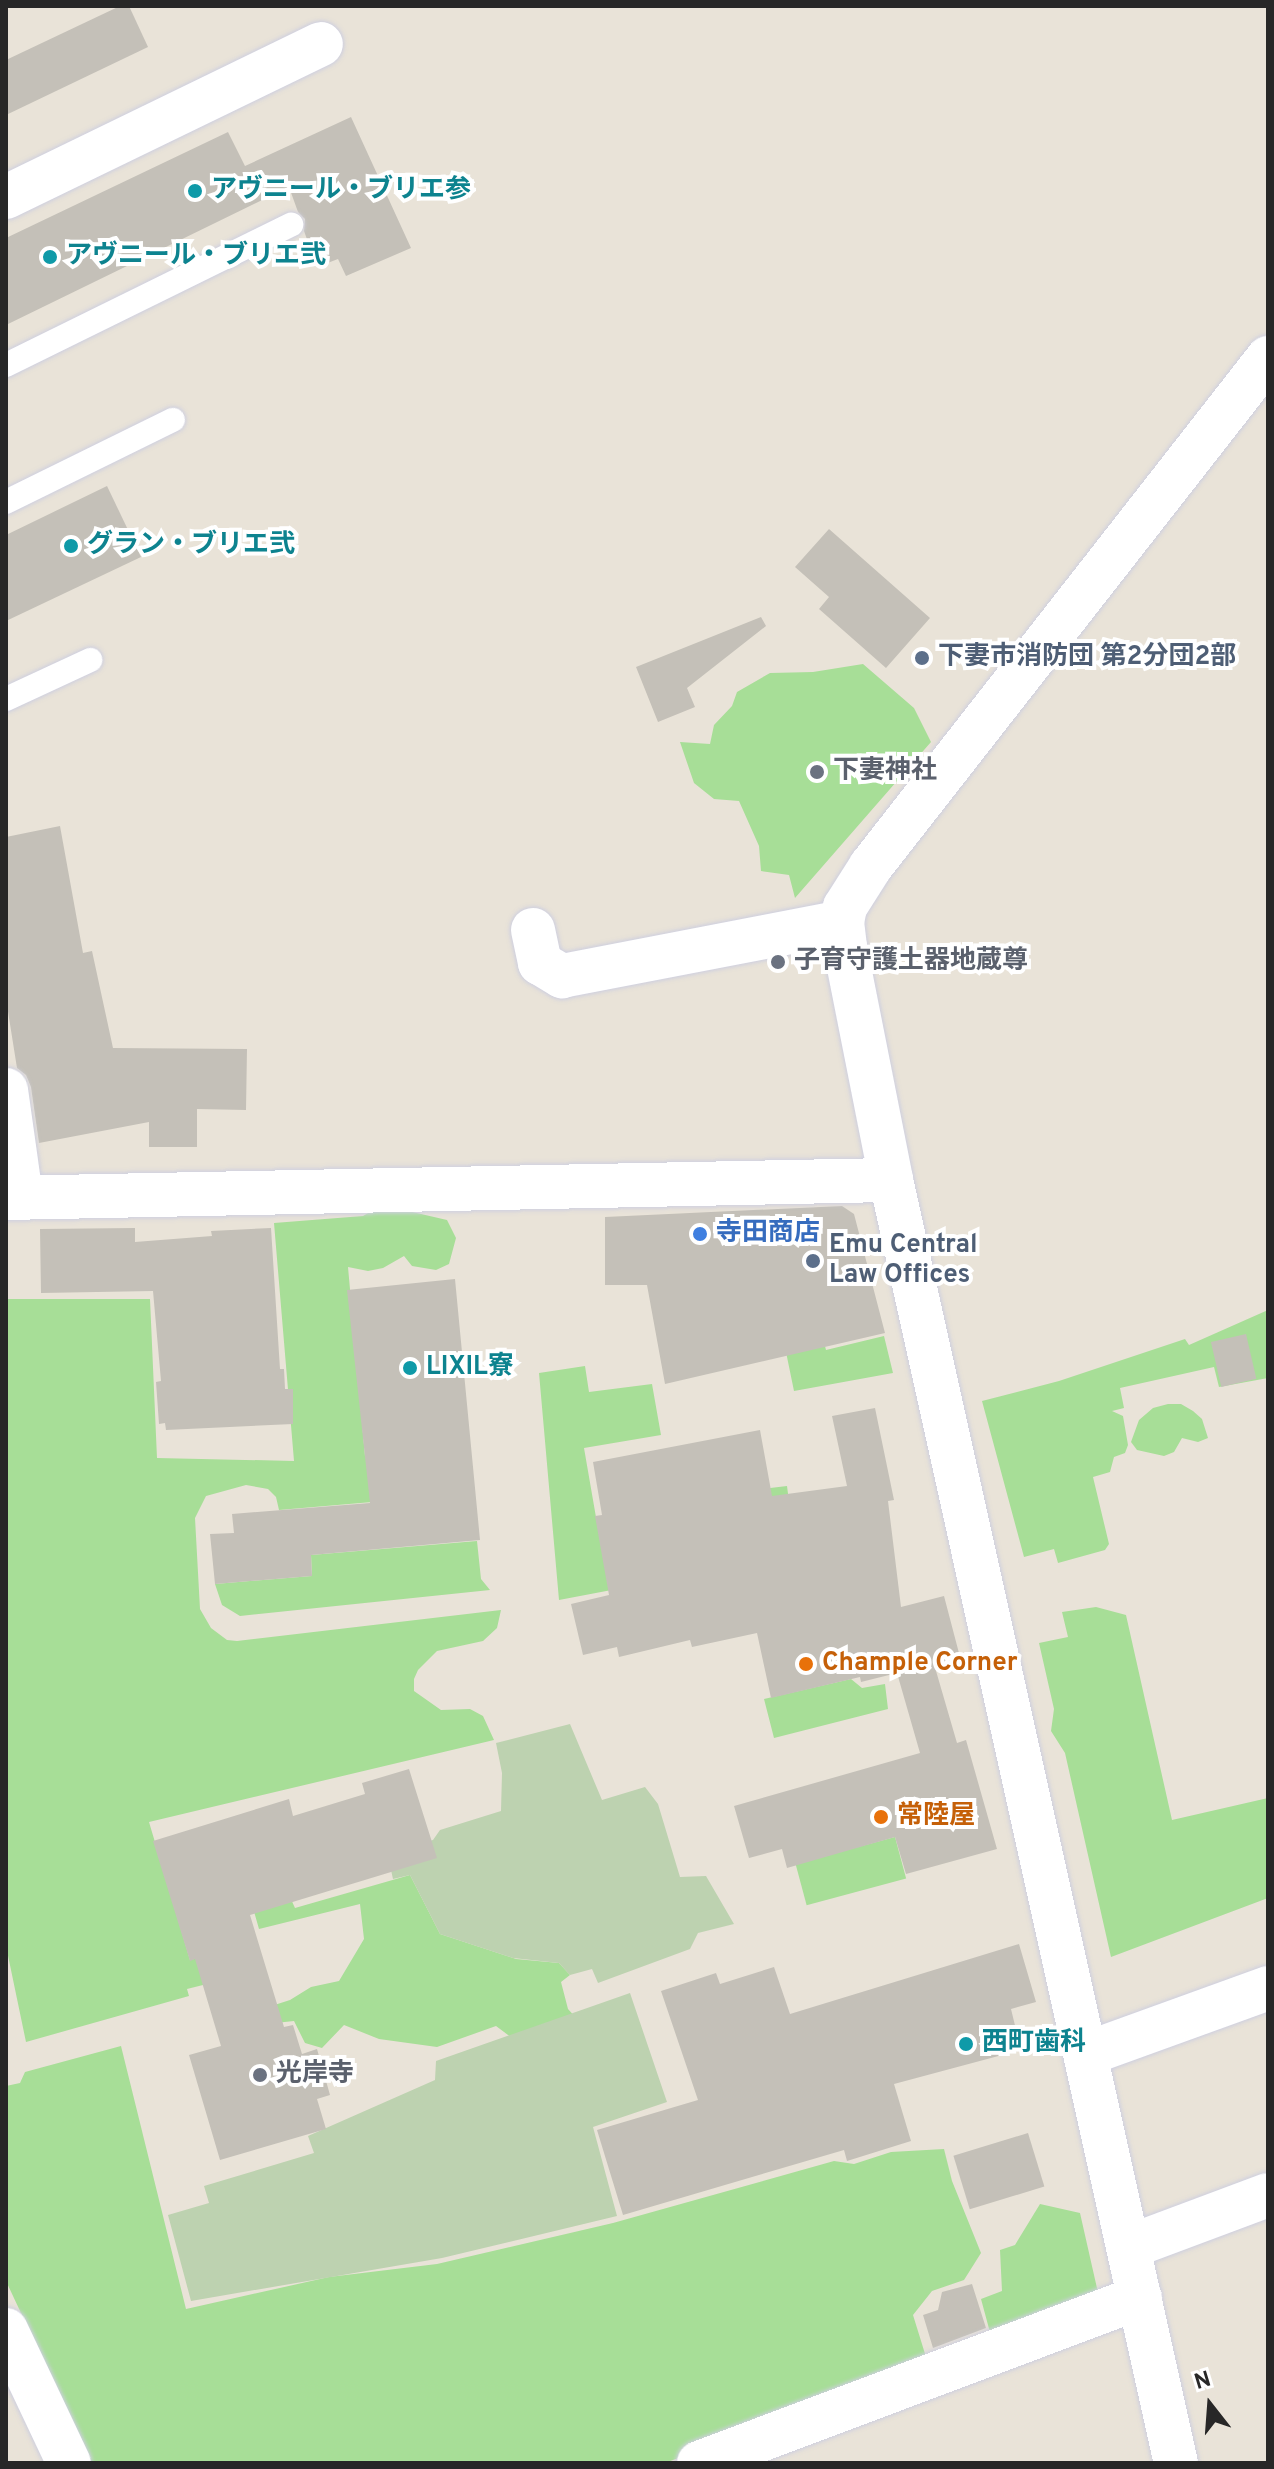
<!DOCTYPE html>
<meta charset="utf-8">
<style>
body{margin:0}
#map{position:relative;width:1274px;height:2469px;overflow:hidden;background:#e9e3d8;font-family:Overpass,"Noto Sans JP",sans-serif}
div>[style]{position:absolute}
.green>*{inset:0;background:#a7de97;transform-origin:0 0}
.cemetery>*{inset:0;background:#bdd2b0}
.building>*{inset:0;background:#c4c0b8;transform-origin:0 0}
.roads{filter:drop-shadow(0 0 2px #cecfdf) drop-shadow(0 0 2px #cecfdf)}
.lane>*{height:24px;margin:-12px;padding:0 12px;transform-origin:12px;border-radius:12px;background:#fff}
.street>*{height:44px;margin:-22px;padding:0 22px;transform-origin:22px;border-radius:22px;background:#fff}
.secondary>*{height:44px;margin:-22px;padding:0 22px;transform-origin:22px;border-radius:22px;background:#fff}
.dots>*{width:22px;height:22px;translate:-50% -50%;box-sizing:border-box;border:4px solid #fff;border-radius:50%}
span{translate:-50% -50%;white-space:nowrap;text-align:center;line-height:1.15;-webkit-text-stroke:8px #fff;paint-order:stroke}
.culture-label{font-size:26px;color:#0d838f;font-weight:700}
.left{translate:0 -50%;text-align:left}
.service-label{font-size:26px;color:#4e5e75;font-weight:700}
.worship-label{font-size:26px;color:#5b616d;font-weight:700}
.shop-label{font-size:26px;color:#366cbe;font-weight:700}
.food-label{font-size:26px;color:#c56008;font-weight:700}
.frame{position:absolute;inset:0;border:8px solid #272727;pointer-events:none}
.north{position:absolute;left:1170px;top:2365px;width:80px;height:80px;-webkit-text-stroke:6px #fff;paint-order:stroke;rotate:343deg;font-size:22px;font-weight:700;line-height:32px;text-align:center;color:#272727}
.north::after{content:'';display:block;margin:auto;width:28px;height:36px;background:#272727;clip-path:polygon(50% 0,100% 100%,50% 72%,0 100%)}
</style>
<div id="map">
<div class="green">
<i style="clip-path:polygon(863px 664px,914px 708px,931px 742px,795px 898px,789px 875px,761px 871px,759px 846px,739px 801px,714px 799px,694px 783px,680px 742px,710px 744px,714px 725px,732px 706px,737px 692px,770px 673px,813px 672px)"></i>
<i style="clip-path:polygon(382px 1205px,447px 1220px,456px 1238px,449px 1264px,436px 1270px,412px 1266px,404px 1256px,383px 1268px,368px 1271px,348px 1267px,365px 1456px,407px 1499px,279px 1510px,276px 1497px,268px 1489px,246px 1485px,206px 1496px,195px 1518px,200px 1609px,211px 1628px,227px 1640px,237px 1641px,501px 1610px,497px 1628px,483px 1641px,437px 1651px,418px 1670px,414px 1679px,414px 1691px,441px 1710px,470px 1709px,483px 1716px,494px 1740px,149px 1822px,190px 1960px,213px 1954px,203px 1985px,187px 1989px,189px 1996px,26px 2042px,6px 1946px,6px 1299px,150px 1299px,157px 1458px,294px 1461px,274px 1223px,363px 1216px)"></i>
<i style="clip-path:polygon(815px 1308px,826px 1350px,884px 1336px,893px 1373px,794px 1391px,779px 1318px)"></i>
<i style="clip-path:polygon(1268px 1310px,1268px 1378px,1219px 1387px,1214px 1367px,1120px 1388px,1124px 1408px,1112px 1411px,1123px 1416px,1128px 1445px,1125px 1453px,1114px 1457px,1110px 1472px,1093px 1477px,1109px 1544px,1105px 1550px,1058px 1563px,1054px 1549px,1024px 1557px,982px 1401px,1059px 1381px,1185px 1339px,1189px 1345px)"></i>
<i style="clip-path:polygon(585px 1366px,589px 1392px,652px 1384px,661px 1435px,584px 1448px,601px 1546px,727px 1493px,787px 1486px,796px 1555px,559px 1600px,539px 1373px)"></i>
<i style="clip-path:polygon(1168px 1404px,1181px 1404px,1193px 1411px,1202px 1419px,1208px 1438px,1198px 1442px,1182px 1438px,1174px 1452px,1164px 1456px,1137px 1450px,1131px 1442px,1139px 1420px,1153px 1408px)"></i>
<i style="clip-path:polygon(477px 1541px,481px 1579px,490px 1590px,240px 1616px,222px 1605px,215px 1584px,312px 1576px,311px 1555px)"></i>
<i style="clip-path:polygon(1096px 1607px,1126px 1615px,1172px 1820px,1268px 1798px,1268px 1898px,1111px 1957px,1065px 1753px,1051px 1731px,1054px 1709px,1039px 1643px,1068px 1637px,1062px 1612px)"></i>
<i style="clip-path:polygon(851px 1679px,862px 1688px,885px 1684px,888px 1709px,774px 1738px,764px 1699px)"></i>
<i style="left:895px;top:1837px;width:43px;height:103px;rotate:75deg"></i>
<i style="clip-path:polygon(410px 1875px,440px 1934px,516px 1959px,559px 1963px,570px 1975px,561px 1982px,568px 2009px,595px 2039px,551px 2067px,496px 2026px,437px 2047px,379px 2039px,344px 2025px,322px 2048px,305px 2043px,294px 2021px,266px 2024px,262px 2009px,290px 2000px,311px 1987px,339px 1981px,364px 1939px,360px 1904px,259px 1929px,249px 1894px,284px 1884px,295px 1908px)"></i>
<i style="clip-path:polygon(121px 2046px,186px 2309px,329px 2277px,437px 2264px,613px 2223px,834px 2161px,854px 2164px,891px 2152px,944px 2149px,952px 2181px,981px 2253px,964px 2280px,932px 2291px,913px 2315px,926px 2357px,914px 2370px,665px 2463px,91px 2463px,6px 2281px,6px 2086px,20px 2083px,25px 2072px)"></i>
<i style="clip-path:polygon(1040px 2204px,1080px 2213px,1099px 2297px,991px 2336px,981px 2299px,1002px 2291px,1000px 2250px,1015px 2245px)"></i>
</div>
<div class="cemetery">
<i style="clip-path:polygon(570px 1724px,602px 1800px,645px 1787px,658px 1804px,680px 1877px,706px 1876px,734px 1924px,698px 1933px,690px 1949px,598px 1983px,592px 1969px,570px 1975px,559px 1963px,513px 1958px,440px 1934px,410px 1875px,393px 1879px,387px 1852px,433px 1840px,440px 1830px,501px 1811px,502px 1773px,496px 1743px)"></i>
<i style="clip-path:polygon(630px 1993px,667px 2102px,593px 2127px,617px 2216px,442px 2258px,191px 2301px,168px 2215px,209px 2203px,204px 2186px,314px 2153px,308px 2136px,435px 2080px,436px 2061px)"></i>
</div>
<div class="building">
<i style="clip-path:polygon(120px 6px,129px 6px,148px 47px,6px 115px,6px 60px)"></i>
<i style="clip-path:polygon(351px 117px,411px 248px,346px 276px,338px 259px,317px 267px,304px 231px,305px 219px,298px 212px,289px 187px,6px 325px,6px 238px,228px 132px,245px 166px)"></i>
<i style="clip-path:polygon(107px 486px,141px 557px,6px 621px,6px 535px)"></i>
<i style="clip-path:polygon(829px 529px,930px 618px,886px 668px,819px 609px,829px 597px,795px 567px)"></i>
<i style="clip-path:polygon(761px 617px,766px 626px,687px 688px,695px 707px,658px 722px,636px 667px)"></i>
<i style="clip-path:polygon(60px 826px,83px 953px,92px 951px,113px 1048px,247px 1049px,246px 1110px,197px 1109px,197px 1147px,149px 1147px,149px 1122px,39px 1143px,31px 1087px,26px 1075px,17px 1068px,6px 999px,6px 837px)"></i>
<i style="clip-path:polygon(842px 1206px,854px 1214px,885px 1333px,665px 1384px,647px 1285px,605px 1285px,605px 1217px)"></i>
<i style="clip-path:polygon(135px 1228px,135px 1242px,212px 1236px,211px 1231px,271px 1228px,280px 1369px,284px 1369px,285px 1389px,293px 1389px,293px 1424px,166px 1430px,165px 1423px,159px 1424px,156px 1382px,161px 1381px,153px 1291px,41px 1293px,40px 1229px)"></i>
<i style="clip-path:polygon(455px 1279px,480px 1540px,311px 1555px,312px 1576px,215px 1584px,210px 1534px,234px 1533px,232px 1514px,370px 1503px,347px 1290px)"></i>
<i style="left:1246px;top:1334px;width:46px;height:36px;rotate:77deg"></i>
<i style="clip-path:polygon(875px 1408px,894px 1500px,888px 1501px,901px 1607px,944px 1596px,960px 1657px,934px 1664px,957px 1743px,966px 1740px,997px 1849px,906px 1874px,895px 1837px,787px 1868px,782px 1849px,749px 1858px,734px 1806px,920px 1753px,897px 1673px,861px 1682px,860px 1677px,771px 1698px,757px 1633px,692px 1647px,690px 1640px,619px 1657px,617px 1647px,583px 1655px,571px 1604px,609px 1595px,595px 1516px,602px 1515px,593px 1462px,760px 1430px,772px 1496px,847px 1486px,832px 1416px)"></i>
<i style="clip-path:polygon(409px 1769px,437px 1858px,250px 1915px,284px 2027px,293px 2025px,302px 2054px,317px 2049px,330px 2095px,317px 2099px,326px 2129px,220px 2160px,189px 2055px,221px 2046px,195px 1959px,190px 1961px,153px 1841px,289px 1799px,293px 1816px,365px 1794px,362px 1783px)"></i>
<i style="clip-path:polygon(1019px 1944px,1036px 2002px,1011px 2009px,1021px 2050px,894px 2084px,911px 2141px,847px 2161px,844px 2150px,623px 2215px,597px 2130px,698px 2100px,661px 1991px,716px 1973px,720px 1984px,774px 1967px,790px 2014px)"></i>
<i style="left:1028px;top:2133px;width:56px;height:78px;rotate:73deg"></i>
<i style="clip-path:polygon(972px 2284px,986px 2328px,933px 2348px,923px 2315px,938px 2310px,942px 2292px)"></i>
</div>
<div class="roads">
<div class="lane">
<i style="left:6px;top:365px;width:318px;rotate:-26.2deg"></i>
<i style="left:6px;top:502px;width:186px;rotate:-26.2deg"></i>
<i style="left:6px;top:699px;width:93px;rotate:-24.9deg"></i>
</div>
<div class="street">
<i style="left:6px;top:197px;width:350px;rotate:-25.9deg"></i>
<i style="left:845px;top:907px;width:49px;rotate:-57.6deg"></i>
<i style="left:871px;top:866px;width:645px;rotate:-51.99deg"></i>
<i style="left:533px;top:930px;width:34px;rotate:78deg"></i>
<i style="left:540px;top:963px;width:26px;rotate:31deg"></i>
<i style="left:562px;top:976px;width:285px;rotate:-10.9deg"></i>
<i style="left:6px;top:1090px;width:108px;rotate:82deg"></i>
<i style="left:6px;top:1198px;width:885px;rotate:-1.17deg"></i>
<i style="left:1086px;top:2054px;width:194px;rotate:-19.9deg"></i>
<i style="left:1129px;top:2247px;width:148px;rotate:-20.5deg"></i>
<i style="left:6px;top:2330px;width:147px;rotate:64.7deg"></i>
<i style="left:699px;top:2463px;width:471px;rotate:-20.6deg"></i>
</div>
<div class="secondary">
<i style="left:845px;top:907px;width:15px;rotate:101deg"></i>
<i style="left:842px;top:922px;width:25px;rotate:83deg"></i>
<i style="left:845px;top:947px;width:237px;rotate:78.8deg"></i>
<i style="left:891px;top:1180px;width:1314px;rotate:77.48deg"></i>
</div>
</div>
<div class="dots">
<i style="left:195px;top:191px;background:#0f9aa8"></i>
<i style="left:50px;top:257px;background:#0f9aa8"></i>
<i style="left:71px;top:546px;background:#0f9aa8"></i>
<i style="left:922px;top:658px;background:#5c6f8a"></i>
<i style="left:817px;top:772px;background:#6b7280"></i>
<i style="left:778px;top:962px;background:#6b7280"></i>
<i style="left:700px;top:1234px;background:#3f7fe0"></i>
<i style="left:813px;top:1261px;background:#5c6f8a"></i>
<i style="left:410px;top:1368px;background:#0f9aa8"></i>
<i style="left:806px;top:1664px;background:#e8710a"></i>
<i style="left:881px;top:1817px;background:#e8710a"></i>
<i style="left:966px;top:2044px;background:#0f9aa8"></i>
<i style="left:260px;top:2075px;background:#6b7280"></i>
</div>
<div class="culture-label">
<span class="left" style="left:211px;top:191px">アヴニール・ブリエ参</span>
<span class="left" style="left:66px;top:257px">アヴニール・ブリエ弐</span>
<span class="left" style="left:87px;top:546px">グラン・ブリエ弐</span>
<span class="left" style="left:426px;top:1368px">LIXIL寮</span>
<span class="left" style="left:982px;top:2044px">西町歯科</span>
</div>
<div class="service-label">
<span class="left" style="left:938px;top:658px">下妻市消防団 第2分団2部</span>
<span class="left" style="left:829px;top:1261px">Emu Central<br>Law Offices</span>
</div>
<div class="worship-label">
<span class="left" style="left:833px;top:772px">下妻神社</span>
<span class="left" style="left:794px;top:962px">子育守護土器地蔵尊</span>
<span class="left" style="left:276px;top:2075px">光岸寺</span>
</div>
<div class="shop-label">
<span class="left" style="left:716px;top:1234px">寺田商店</span>
</div>
<div class="food-label">
<span class="left" style="left:822px;top:1664px">Chample Corner</span>
<span class="left" style="left:897px;top:1817px">常陸屋</span>
</div>
<div class="frame"></div>
<div class="north">N</div>
</div>
